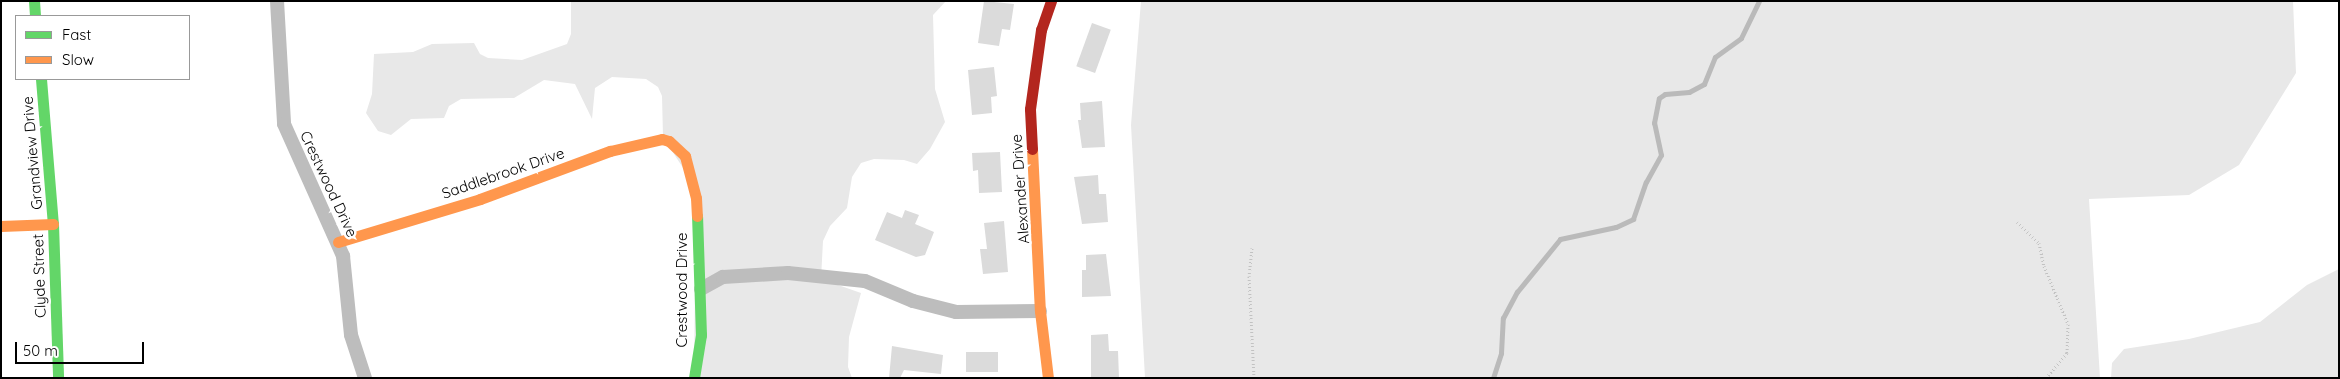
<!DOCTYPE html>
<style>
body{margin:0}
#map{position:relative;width:2340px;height:379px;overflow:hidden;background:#fff;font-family:Quicksand,sans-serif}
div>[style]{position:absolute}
.green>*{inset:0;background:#e8e8e8}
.stream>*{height:5px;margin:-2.5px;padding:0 2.5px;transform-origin:2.5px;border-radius:2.5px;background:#bababa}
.building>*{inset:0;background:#dbdbdb;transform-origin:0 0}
.path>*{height:3px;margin-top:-1.5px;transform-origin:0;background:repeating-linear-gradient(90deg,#c2c2c2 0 1px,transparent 0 3.5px)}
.street>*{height:14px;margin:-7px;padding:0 7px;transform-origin:7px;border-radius:7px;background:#bdbdbd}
.fast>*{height:11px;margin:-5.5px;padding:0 5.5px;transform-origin:5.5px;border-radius:5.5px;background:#63d668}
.slow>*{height:11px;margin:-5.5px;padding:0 5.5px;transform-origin:5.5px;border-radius:5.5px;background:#ff974d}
.jam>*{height:11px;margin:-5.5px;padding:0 5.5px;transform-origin:5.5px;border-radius:5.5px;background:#b3261e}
span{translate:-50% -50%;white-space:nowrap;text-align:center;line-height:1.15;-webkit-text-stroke:5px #fff;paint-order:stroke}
.street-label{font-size:15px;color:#000}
.frame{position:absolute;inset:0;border:2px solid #000;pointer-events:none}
.legend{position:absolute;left:15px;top:15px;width:175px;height:65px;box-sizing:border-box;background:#fff;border:1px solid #999;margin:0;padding:6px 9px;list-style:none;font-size:15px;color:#000}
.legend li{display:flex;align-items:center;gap:10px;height:25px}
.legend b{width:25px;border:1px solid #999}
.scale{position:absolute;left:15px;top:342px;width:129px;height:22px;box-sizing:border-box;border:2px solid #000;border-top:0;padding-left:6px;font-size:15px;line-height:18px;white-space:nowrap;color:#000;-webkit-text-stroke:4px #fff;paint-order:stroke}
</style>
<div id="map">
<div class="green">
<i style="clip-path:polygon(571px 1px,946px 1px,933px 15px,935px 89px,945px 122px,930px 149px,917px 164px,904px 160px,874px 159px,861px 163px,852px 177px,847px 208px,830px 226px,823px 241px,821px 279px,861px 293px,849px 337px,848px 367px,852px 378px,694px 378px,696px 188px,663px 137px,662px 96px,658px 87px,646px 79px,612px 77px,595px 88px,592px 119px,575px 84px,544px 80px,514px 98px,461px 99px,449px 106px,444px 118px,411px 119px,391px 135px,378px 131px,366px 113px,372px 94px,374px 54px,413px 52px,432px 44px,474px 43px,480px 54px,488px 58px,522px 60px,567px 44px,571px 34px)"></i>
<i style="clip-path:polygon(1141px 1px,2293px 1px,2296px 73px,2239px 165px,2189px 195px,2089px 199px,2100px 378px,1145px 378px,1131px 125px)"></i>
<i style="clip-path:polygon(2339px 269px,2339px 378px,2111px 378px,2112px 363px,2124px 349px,2189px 339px,2260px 322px,2307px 285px)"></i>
</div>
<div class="stream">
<i style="left:1493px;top:378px;width:26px;rotate:-72deg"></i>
<i style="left:1501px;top:353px;width:35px;rotate:-87deg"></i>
<i style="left:1503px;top:318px;width:30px;rotate:-62deg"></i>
<i style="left:1517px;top:292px;width:68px;rotate:-50.9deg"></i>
<i style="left:1560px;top:239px;width:57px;rotate:-12.1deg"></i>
<i style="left:1616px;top:227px;width:19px;rotate:-25deg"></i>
<i style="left:1633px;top:219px;width:39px;rotate:-71deg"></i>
<i style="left:1646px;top:182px;width:31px;rotate:-61deg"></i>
<i style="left:1661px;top:155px;width:33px;rotate:-102deg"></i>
<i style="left:1654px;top:123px;width:25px;rotate:-79deg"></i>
<i style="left:1659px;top:98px;width:7px;rotate:-34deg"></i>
<i style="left:1665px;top:94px;width:24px;rotate:-5deg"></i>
<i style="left:1689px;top:92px;width:17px;rotate:-28deg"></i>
<i style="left:1704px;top:84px;width:29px;rotate:-68deg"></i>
<i style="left:1715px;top:57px;width:32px;rotate:-36deg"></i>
<i style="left:1741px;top:38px;width:41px;rotate:-64.1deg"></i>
</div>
<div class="building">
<i style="clip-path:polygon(984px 1px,1014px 4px,1010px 30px,1002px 29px,999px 46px,978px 43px)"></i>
<i style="left:1092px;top:23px;width:20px;height:46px;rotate:20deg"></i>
<i style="clip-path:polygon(994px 67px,997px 96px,991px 97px,992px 113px,972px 115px,968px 70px)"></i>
<i style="clip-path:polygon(1102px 101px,1105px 147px,1082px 148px,1078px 120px,1081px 120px,1080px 103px)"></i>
<i style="clip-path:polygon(1000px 152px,1002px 192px,979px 193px,978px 170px,973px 171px,972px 153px)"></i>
<i style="clip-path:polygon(1098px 175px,1099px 194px,1106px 194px,1108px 222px,1082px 224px,1074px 177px)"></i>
<i style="clip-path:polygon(905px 210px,919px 215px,915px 224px,934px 232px,925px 255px,916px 257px,875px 240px,887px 212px,902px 218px)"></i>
<i style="clip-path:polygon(1004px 221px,1008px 272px,983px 274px,980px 249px,987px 249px,984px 223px)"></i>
<i style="clip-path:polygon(1106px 254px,1111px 296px,1082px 297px,1082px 270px,1086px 270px,1086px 255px)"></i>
<i style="clip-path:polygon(1108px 334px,1109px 351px,1118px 351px,1119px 378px,1091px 378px,1091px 335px)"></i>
<i style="clip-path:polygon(892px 346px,943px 355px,941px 374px,904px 370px,900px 378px,889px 378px)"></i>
<i style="left:998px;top:352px;width:20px;height:32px;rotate:90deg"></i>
</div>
<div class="path">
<i style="left:2017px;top:222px;width:30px;rotate:44deg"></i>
<i style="left:2039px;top:243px;width:24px;rotate:78deg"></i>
<i style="left:2044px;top:266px;width:63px;rotate:67.5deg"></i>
<i style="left:2068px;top:324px;width:29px;rotate:92deg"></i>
<i style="left:2067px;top:353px;width:33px;rotate:130deg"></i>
<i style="left:1252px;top:248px;width:28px;rotate:96deg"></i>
<i style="left:1249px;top:276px;width:102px;rotate:87.2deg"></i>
<i style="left:2016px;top:377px;width:1px;rotate:45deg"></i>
<i style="left:1772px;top:378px;width:2px"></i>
</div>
<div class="street">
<i style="left:277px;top:1px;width:123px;rotate:86.7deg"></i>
<i style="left:284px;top:124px;width:145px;rotate:65.9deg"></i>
<i style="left:343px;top:256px;width:79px;rotate:84.2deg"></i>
<i style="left:351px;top:335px;width:45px;rotate:72deg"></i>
<i style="left:701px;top:289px;width:25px;rotate:-29deg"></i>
<i style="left:723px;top:277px;width:65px;rotate:-3.5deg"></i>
<i style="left:788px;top:273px;width:77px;rotate:5.9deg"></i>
<i style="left:865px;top:281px;width:52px;rotate:22.6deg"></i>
<i style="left:913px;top:301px;width:44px;rotate:14.3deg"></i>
<i style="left:956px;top:312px;width:84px;rotate:-0.7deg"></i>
</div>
<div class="fast">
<i style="left:34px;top:1px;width:15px;rotate:86deg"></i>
<i style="left:41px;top:79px;width:145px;rotate:85.3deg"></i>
<i style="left:53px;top:224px;width:154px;rotate:88.1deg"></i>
<i style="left:694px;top:378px;width:44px;rotate:-80.8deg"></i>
<i style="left:701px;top:335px;width:119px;rotate:-91.9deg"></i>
</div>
<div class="slow">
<i style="left:1032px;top:149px;width:162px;rotate:87.2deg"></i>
<i style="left:1040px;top:311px;width:67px;rotate:83.2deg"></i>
<i style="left:1px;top:226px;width:52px;rotate:-2.2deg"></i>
<i style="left:338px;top:242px;width:148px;rotate:-16.8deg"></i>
<i style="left:480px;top:199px;width:139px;rotate:-20.3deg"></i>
<i style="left:610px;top:151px;width:53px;rotate:-13deg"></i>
<i style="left:662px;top:139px;width:7px;rotate:16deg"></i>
<i style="left:669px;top:141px;width:22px;rotate:43deg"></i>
<i style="left:685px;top:156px;width:43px;rotate:75.3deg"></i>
<i style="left:696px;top:198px;width:18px;rotate:87deg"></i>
</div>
<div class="jam">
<i style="left:1032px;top:149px;width:40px;rotate:-92.9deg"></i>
<i style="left:1030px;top:109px;width:80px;rotate:-82.1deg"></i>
<i style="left:1041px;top:30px;width:31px;rotate:-71deg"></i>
</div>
<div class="street-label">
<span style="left:32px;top:153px;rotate:-95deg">Grandview Drive</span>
<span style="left:503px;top:173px;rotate:-19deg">Saddlebrook Drive</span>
<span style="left:329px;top:184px;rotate:65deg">Crestwood Drive</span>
<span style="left:1020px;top:189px;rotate:-94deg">Alexander Drive</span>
<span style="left:39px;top:276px;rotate:-92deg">Clyde Street</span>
<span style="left:682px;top:290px;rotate:-90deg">Crestwood Drive</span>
</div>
<div class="frame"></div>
<ul class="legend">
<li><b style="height:6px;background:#63d668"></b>Fast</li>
<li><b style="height:6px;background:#ff974d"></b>Slow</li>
</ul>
<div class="scale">50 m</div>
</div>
